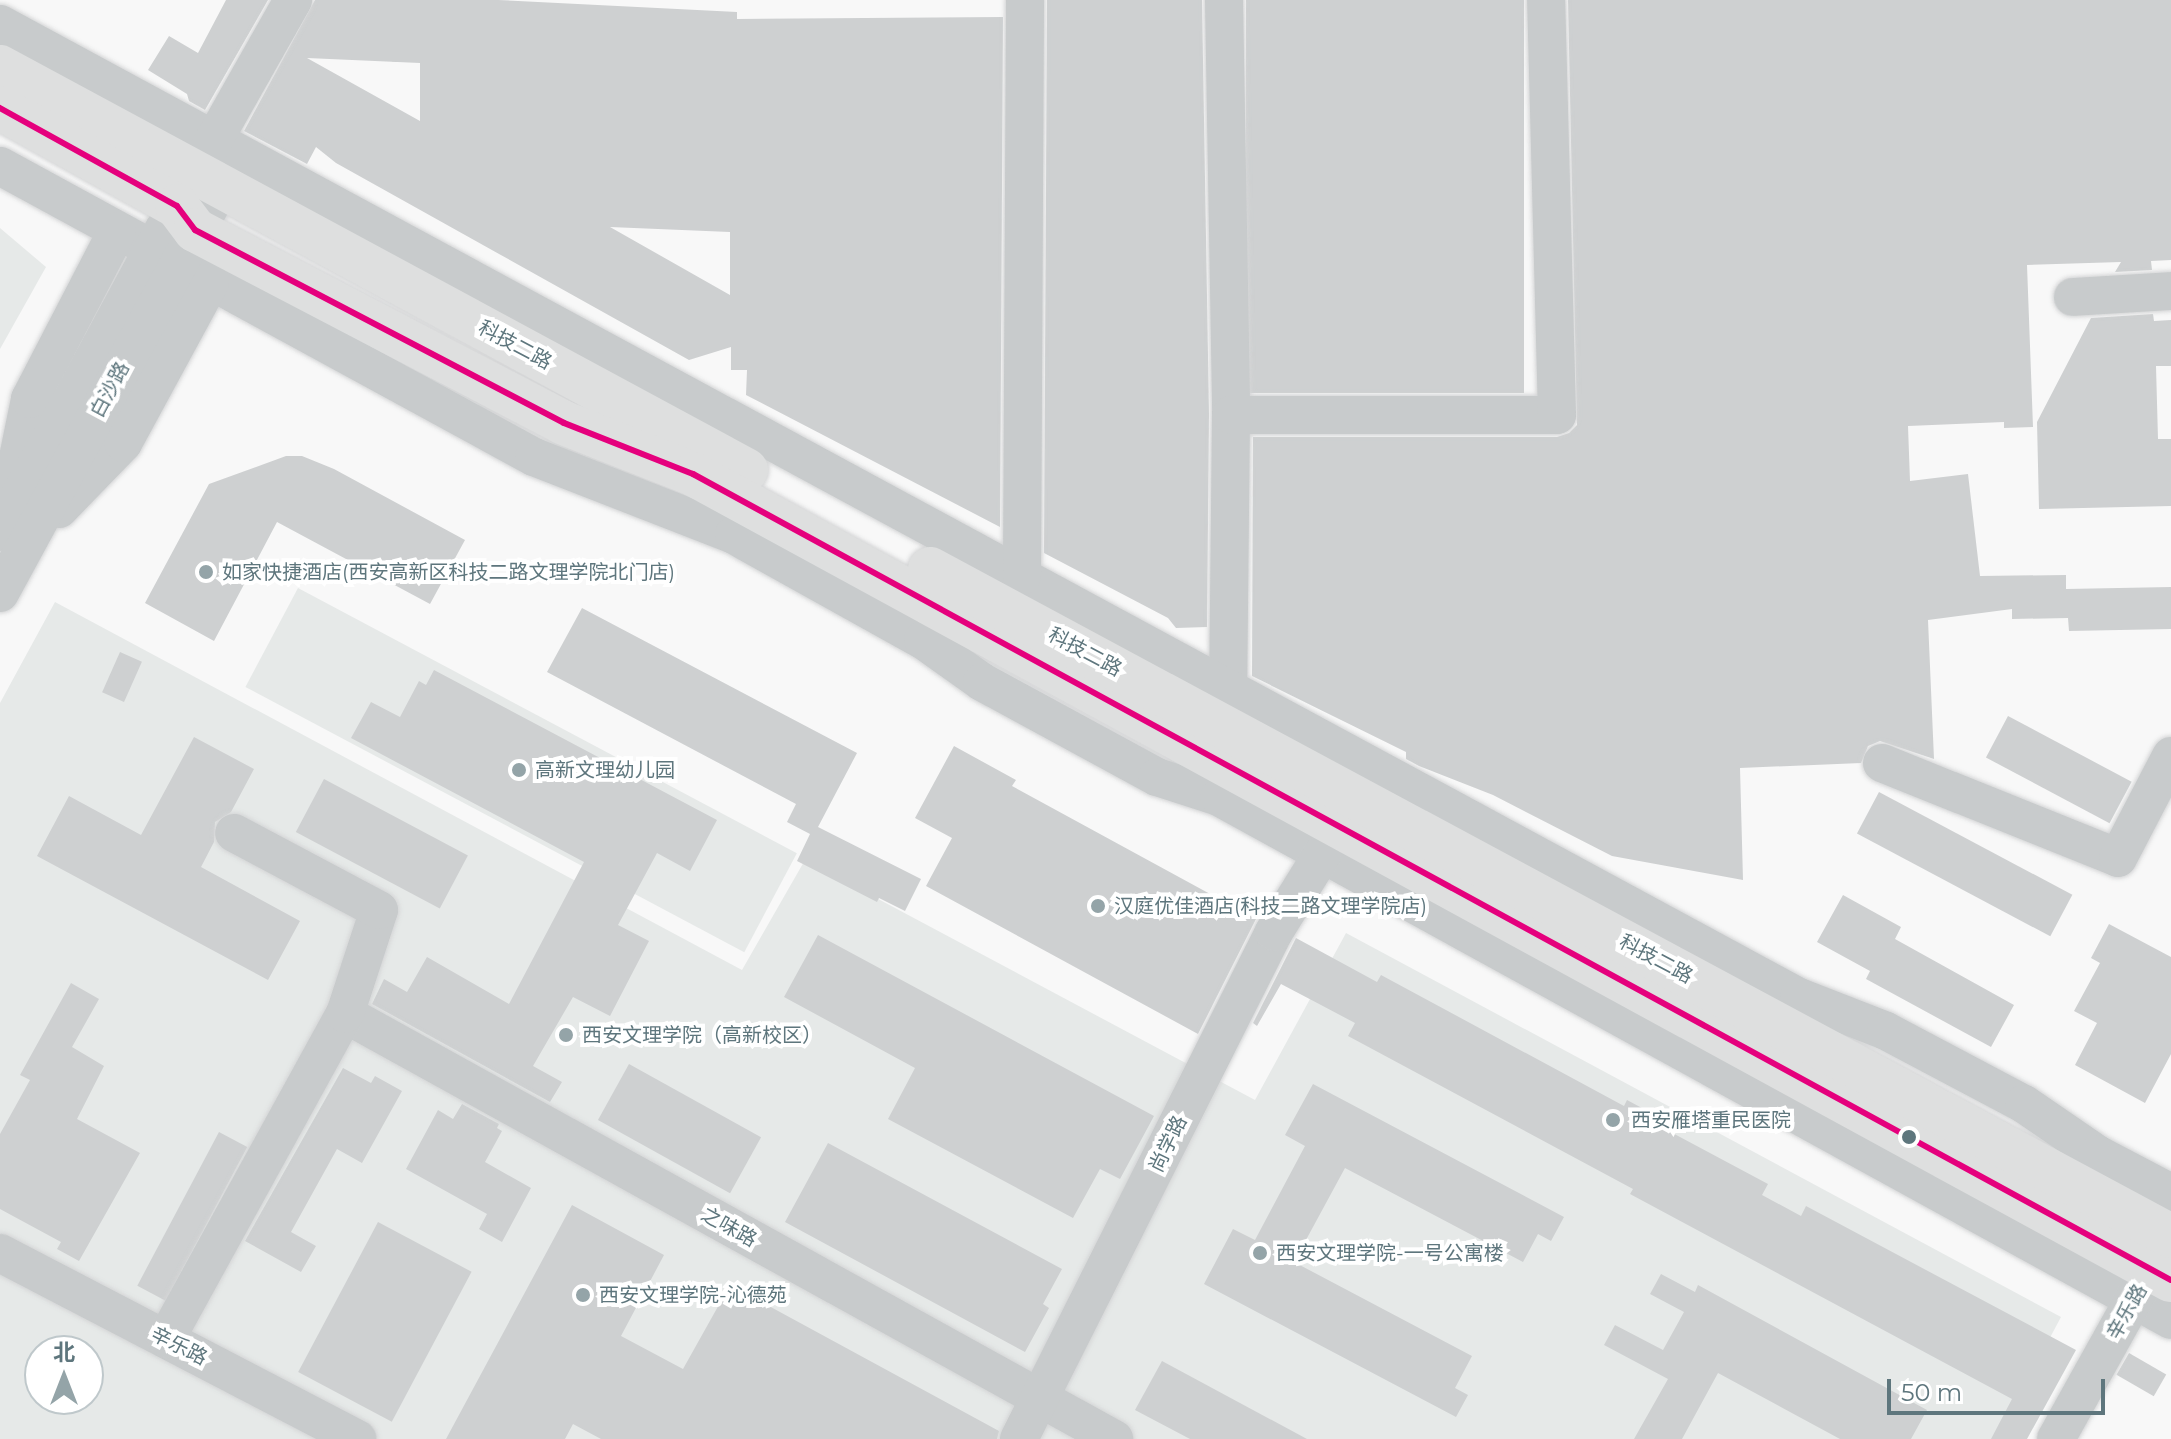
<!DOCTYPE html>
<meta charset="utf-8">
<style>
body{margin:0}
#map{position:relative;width:2171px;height:1439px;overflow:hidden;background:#f8f8f8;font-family:Montserrat,"Noto Sans SC",sans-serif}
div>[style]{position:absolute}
.built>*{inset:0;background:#e6e9e8;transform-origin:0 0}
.building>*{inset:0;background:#ced0d1;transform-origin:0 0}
.roads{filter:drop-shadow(0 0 2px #d4d5d6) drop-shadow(0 0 2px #d4d5d6)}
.minor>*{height:38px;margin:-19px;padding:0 19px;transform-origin:19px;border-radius:19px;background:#c8cbcc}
.major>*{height:44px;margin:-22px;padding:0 22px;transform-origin:22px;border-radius:22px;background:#dedfdf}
.bus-1>*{height:6px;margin:-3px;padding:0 3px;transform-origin:3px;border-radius:3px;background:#e5007d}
.dots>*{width:22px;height:22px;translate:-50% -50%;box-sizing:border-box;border:4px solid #fff;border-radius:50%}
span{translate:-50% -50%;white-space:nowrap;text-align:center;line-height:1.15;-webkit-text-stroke:8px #fff;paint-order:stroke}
.street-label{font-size:20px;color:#5e767d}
.poi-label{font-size:20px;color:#5e767d}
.left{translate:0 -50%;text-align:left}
.north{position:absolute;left:24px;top:1335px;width:80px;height:80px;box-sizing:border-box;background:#fff;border:2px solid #bfc8cb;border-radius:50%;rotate:0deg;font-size:22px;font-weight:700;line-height:32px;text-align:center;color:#5e767d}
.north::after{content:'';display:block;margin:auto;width:28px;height:36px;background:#94a4a8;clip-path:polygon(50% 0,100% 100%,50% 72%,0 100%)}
.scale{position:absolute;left:1887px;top:1379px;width:218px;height:36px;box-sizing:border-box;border:4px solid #5e767d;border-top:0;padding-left:10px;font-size:24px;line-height:28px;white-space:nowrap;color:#5e767d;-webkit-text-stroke:6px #fff;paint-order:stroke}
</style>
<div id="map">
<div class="built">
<i style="clip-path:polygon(0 228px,46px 267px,0 349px)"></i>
<i style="left:298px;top:588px;width:565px;height:112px;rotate:28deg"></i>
<i style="clip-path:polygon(evenodd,55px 602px,742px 970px,805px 860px,1255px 1100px,1346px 933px,2061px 1317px,1996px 1439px,0 1439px,0 703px,55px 602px,40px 1351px,88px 1351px,88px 1399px,40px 1399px,40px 1351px)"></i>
</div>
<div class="building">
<i style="clip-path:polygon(226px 0,268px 0,205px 110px,189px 101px,187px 94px,148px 70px,169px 36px,198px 53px)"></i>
<i style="clip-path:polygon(evenodd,315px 0,498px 0,737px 12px,737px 19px,1003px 17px,1000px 527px,746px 395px,747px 370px,731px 370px,731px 347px,689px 360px,336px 163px,316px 147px,307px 164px,244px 131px,315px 0,307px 58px,420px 63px,420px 121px,307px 58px,315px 0,610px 227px,730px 232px,730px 295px,610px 227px)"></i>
<i style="clip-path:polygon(1047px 0,1202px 0,1209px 415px,1207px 627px,1176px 628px,1168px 618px,1044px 553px)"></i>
<i style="left:1246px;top:0;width:278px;height:393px"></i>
<i style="clip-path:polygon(1568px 0,2171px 0,2171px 260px,2151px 261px,2152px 270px,2115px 272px,2121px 262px,2027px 265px,2033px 427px,2004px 428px,2004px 422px,1908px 426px,1910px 481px,1968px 474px,1980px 576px,2066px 575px,2066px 589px,2171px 587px,2171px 629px,2069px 631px,2068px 618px,2012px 619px,2012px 609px,1928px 620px,1934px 759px,1880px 741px,1868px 746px,1861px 763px,1740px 768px,1743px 880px,1612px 856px,1493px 795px,1419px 766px,1406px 759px,1406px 752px,1252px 676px,1253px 437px,1557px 437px,1569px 433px,1577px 425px)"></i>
<i style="clip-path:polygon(2153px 314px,2154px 321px,2171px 320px,2171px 366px,2156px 366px,2158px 439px,2171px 439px,2171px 506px,2039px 509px,2037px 422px,2091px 318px)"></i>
<i style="clip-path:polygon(286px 456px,302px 456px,334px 469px,465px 540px,430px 604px,277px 522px,214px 641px,145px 603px,209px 484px)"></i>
<i style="clip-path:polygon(582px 608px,857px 753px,818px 827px,921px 879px,905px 911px,879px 898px,877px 902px,797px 861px,810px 834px,787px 822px,796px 804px,547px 672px)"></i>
<i style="left:120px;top:652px;width:24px;height:44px;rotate:24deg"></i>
<i style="clip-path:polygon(434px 670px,717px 820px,690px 871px,657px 853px,618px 925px,649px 941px,610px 1016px,573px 997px,533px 1066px,562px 1082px,550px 1102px,372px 1004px,384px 979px,407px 992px,427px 957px,509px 1004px,584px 862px,351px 738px,371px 702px,400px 717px,419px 681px,426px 685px)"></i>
<i style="left:2008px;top:716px;width:140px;height:47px;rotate:28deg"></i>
<i style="clip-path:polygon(194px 737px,254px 769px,231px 812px,215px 822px,214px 842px,201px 867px,300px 921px,268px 980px,37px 856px,69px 796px,141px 835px)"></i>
<i style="clip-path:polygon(954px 746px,1016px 780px,1012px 786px,1256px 919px,1198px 1034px,926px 886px,952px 838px,915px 818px)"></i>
<i style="left:324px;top:779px;width:163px;height:60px;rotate:28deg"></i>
<i style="left:1879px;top:792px;width:219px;height:47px;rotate:28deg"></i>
<i style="clip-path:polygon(1843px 895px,1901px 927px,1895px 939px,2014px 1005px,1991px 1047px,1866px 979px,1870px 971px,1817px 942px)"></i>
<i style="clip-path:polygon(2109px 924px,2171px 957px,2171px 1054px,2145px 1103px,2075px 1065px,2097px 1023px,2074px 1011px,2100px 963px,2091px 958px)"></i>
<i style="clip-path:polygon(818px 935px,1154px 1116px,1120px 1179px,1100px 1169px,1073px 1218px,888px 1119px,915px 1068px,784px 997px)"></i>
<i style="clip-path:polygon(1296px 938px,1377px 982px,1381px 975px,1624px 1106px,1627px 1100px,1668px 1122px,1665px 1129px,1768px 1184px,1762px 1195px,1801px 1216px,1806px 1206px,2076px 1350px,2027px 1439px,1991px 1439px,2012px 1399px,1630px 1194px,1633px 1189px,1348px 1036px,1355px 1023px,1321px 1005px,1281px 984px,1257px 1026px,1253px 1023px)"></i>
<i style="clip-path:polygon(71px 983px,99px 999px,72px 1047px,104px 1066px,77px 1119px,140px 1153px,79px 1261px,57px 1249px,61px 1242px,0 1209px,0 1134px,30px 1080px,20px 1075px)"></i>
<i style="left:629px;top:1064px;width:151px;height:64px;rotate:29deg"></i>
<i style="clip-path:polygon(343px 1068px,371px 1083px,375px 1076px,402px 1091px,362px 1163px,337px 1149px,291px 1232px,316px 1246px,301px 1272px,245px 1241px)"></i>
<i style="clip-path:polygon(1313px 1084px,1564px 1217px,1551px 1241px,1538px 1234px,1523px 1262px,1345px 1168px,1294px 1262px,1472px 1356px,1455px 1388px,1468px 1395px,1456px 1417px,1204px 1284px,1233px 1229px,1255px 1240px,1305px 1146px,1285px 1135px)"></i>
<i style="clip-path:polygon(462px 1104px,499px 1124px,497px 1128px,502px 1131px,485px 1162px,531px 1188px,502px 1242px,479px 1229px,487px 1214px,406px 1169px,438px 1110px,453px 1119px)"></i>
<i style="left:219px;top:1132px;width:32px;height:174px;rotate:28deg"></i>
<i style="clip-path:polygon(828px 1143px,1062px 1269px,1043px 1304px,1049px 1308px,1025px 1352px,785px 1222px)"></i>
<i style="clip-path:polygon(572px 1205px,664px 1255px,621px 1336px,683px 1369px,730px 1285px,999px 1431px,997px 1439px,601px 1439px,573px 1424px,565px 1439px,446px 1439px)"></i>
<i style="left:378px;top:1222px;width:106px;height:170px;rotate:28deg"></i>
<i style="clip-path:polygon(1661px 1274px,1695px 1292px,1698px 1285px,1927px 1410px,1911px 1439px,1840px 1439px,1718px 1373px,1682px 1439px,1634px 1439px,1668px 1379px,1604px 1345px,1615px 1325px,1663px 1350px,1684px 1312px,1650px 1294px)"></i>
<i style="left:2129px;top:1353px;width:43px;height:25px;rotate:30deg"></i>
<i style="clip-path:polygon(1162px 1361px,1307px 1439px,1190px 1439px,1135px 1410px)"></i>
</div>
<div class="roads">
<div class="minor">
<i style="left:1224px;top:0;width:415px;rotate:89deg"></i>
<i style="left:1231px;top:415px;width:274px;rotate:90.6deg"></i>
<i style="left:0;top:24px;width:2045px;rotate:28.41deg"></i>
<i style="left:1799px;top:997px;width:93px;rotate:21.3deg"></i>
<i style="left:1886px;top:1031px;width:156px;rotate:27.9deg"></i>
<i style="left:2024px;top:1104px;width:88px;rotate:34.4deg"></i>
<i style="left:2097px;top:1154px;width:84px;rotate:27.8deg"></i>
<i style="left:202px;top:161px;width:185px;rotate:-60.5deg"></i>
<i style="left:0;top:166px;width:608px;rotate:28.59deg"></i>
<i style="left:534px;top:457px;width:215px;rotate:21.3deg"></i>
<i style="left:734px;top:535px;width:216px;rotate:29.1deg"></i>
<i style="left:923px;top:640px;width:72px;rotate:35.4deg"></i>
<i style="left:982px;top:682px;width:199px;rotate:28.5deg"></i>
<i style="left:1157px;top:777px;width:65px;rotate:17.9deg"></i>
<i style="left:1219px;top:797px;width:1086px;rotate:28.78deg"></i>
<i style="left:2073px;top:297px;width:98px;rotate:-3.5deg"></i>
<i style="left:1231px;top:415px;width:326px"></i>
<i style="left:1557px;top:415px;width:415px;rotate:-91.5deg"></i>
<i style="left:13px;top:482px;width:85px;rotate:-78.4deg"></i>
<i style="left:30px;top:399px;width:189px;rotate:-62.6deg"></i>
<i style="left:59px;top:509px;width:92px;rotate:-45.9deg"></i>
<i style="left:123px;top:443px;width:182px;rotate:-61.5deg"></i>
<i style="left:0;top:532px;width:345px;rotate:-61.6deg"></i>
<i style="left:1022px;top:576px;width:576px;rotate:-89.7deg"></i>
<i style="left:0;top:593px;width:462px;rotate:-61.5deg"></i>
<i style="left:1882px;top:763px;width:254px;rotate:21.9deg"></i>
<i style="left:2118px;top:858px;width:115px;rotate:-62.5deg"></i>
<i style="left:345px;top:1014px;width:879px;rotate:28.93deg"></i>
<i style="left:0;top:1253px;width:403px;rotate:27.5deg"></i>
<i style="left:166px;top:1339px;width:371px;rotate:-61.2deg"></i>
<i style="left:345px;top:1014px;width:109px;rotate:-71.9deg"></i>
<i style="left:379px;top:910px;width:164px;rotate:-152deg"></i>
<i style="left:1019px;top:1439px;width:568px;rotate:-63.3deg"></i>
<i style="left:1274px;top:932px;width:93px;rotate:-58.2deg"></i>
<i style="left:2056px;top:1439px;width:185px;rotate:-60.9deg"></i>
</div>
<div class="major">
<i style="left:0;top:67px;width:848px;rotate:28.38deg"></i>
<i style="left:0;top:108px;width:202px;rotate:29deg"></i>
<i style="left:177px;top:206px;width:30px;rotate:53deg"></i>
<i style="left:195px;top:230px;width:416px;rotate:27.6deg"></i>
<i style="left:564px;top:423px;width:139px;rotate:21.6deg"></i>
<i style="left:693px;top:474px;width:1683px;rotate:28.61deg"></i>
<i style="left:930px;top:569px;width:1409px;rotate:28.26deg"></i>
</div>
</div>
<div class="bus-1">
<i style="left:0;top:108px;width:202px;rotate:29deg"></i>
<i style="left:177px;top:206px;width:30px;rotate:53deg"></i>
<i style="left:195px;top:230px;width:416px;rotate:27.6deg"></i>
<i style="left:564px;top:423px;width:139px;rotate:21.6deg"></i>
<i style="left:693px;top:474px;width:1683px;rotate:28.61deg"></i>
</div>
<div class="dots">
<i style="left:206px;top:572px;background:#94a4a8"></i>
<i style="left:519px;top:770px;background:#94a4a8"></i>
<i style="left:1098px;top:906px;background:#94a4a8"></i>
<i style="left:566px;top:1035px;background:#94a4a8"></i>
<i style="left:1613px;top:1120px;background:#94a4a8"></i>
<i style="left:1909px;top:1137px;background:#5e767d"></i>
<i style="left:1260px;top:1253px;background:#94a4a8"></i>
<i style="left:583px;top:1295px;background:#94a4a8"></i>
</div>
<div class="street-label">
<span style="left:515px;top:345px;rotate:28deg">科技二路</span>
<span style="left:110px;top:390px;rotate:-62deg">白沙路</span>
<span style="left:1085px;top:652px;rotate:28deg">科技二路</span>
<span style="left:1656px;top:959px;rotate:28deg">科技二路</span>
<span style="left:1168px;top:1144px;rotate:-64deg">尚学路</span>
<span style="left:729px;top:1227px;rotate:29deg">之味路</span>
<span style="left:2127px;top:1312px;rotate:-60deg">辛乐路</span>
<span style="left:179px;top:1346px;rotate:27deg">辛乐路</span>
</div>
<div class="poi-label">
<span class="left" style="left:222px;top:572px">如家快捷酒店(西安高新区科技二路文理学院北门店)</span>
<span class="left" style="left:535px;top:770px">高新文理幼儿园</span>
<span class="left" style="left:1114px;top:906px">汉庭优佳酒店(科技二路文理学院店)</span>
<span class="left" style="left:582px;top:1035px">西安文理学院（高新校区）</span>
<span class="left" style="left:1631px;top:1120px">西安雁塔重民医院</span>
<span class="left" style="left:1276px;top:1253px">西安文理学院-一号公寓楼</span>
<span class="left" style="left:599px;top:1295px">西安文理学院-沁德苑</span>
</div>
<div class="north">北</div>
<div class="scale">50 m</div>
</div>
